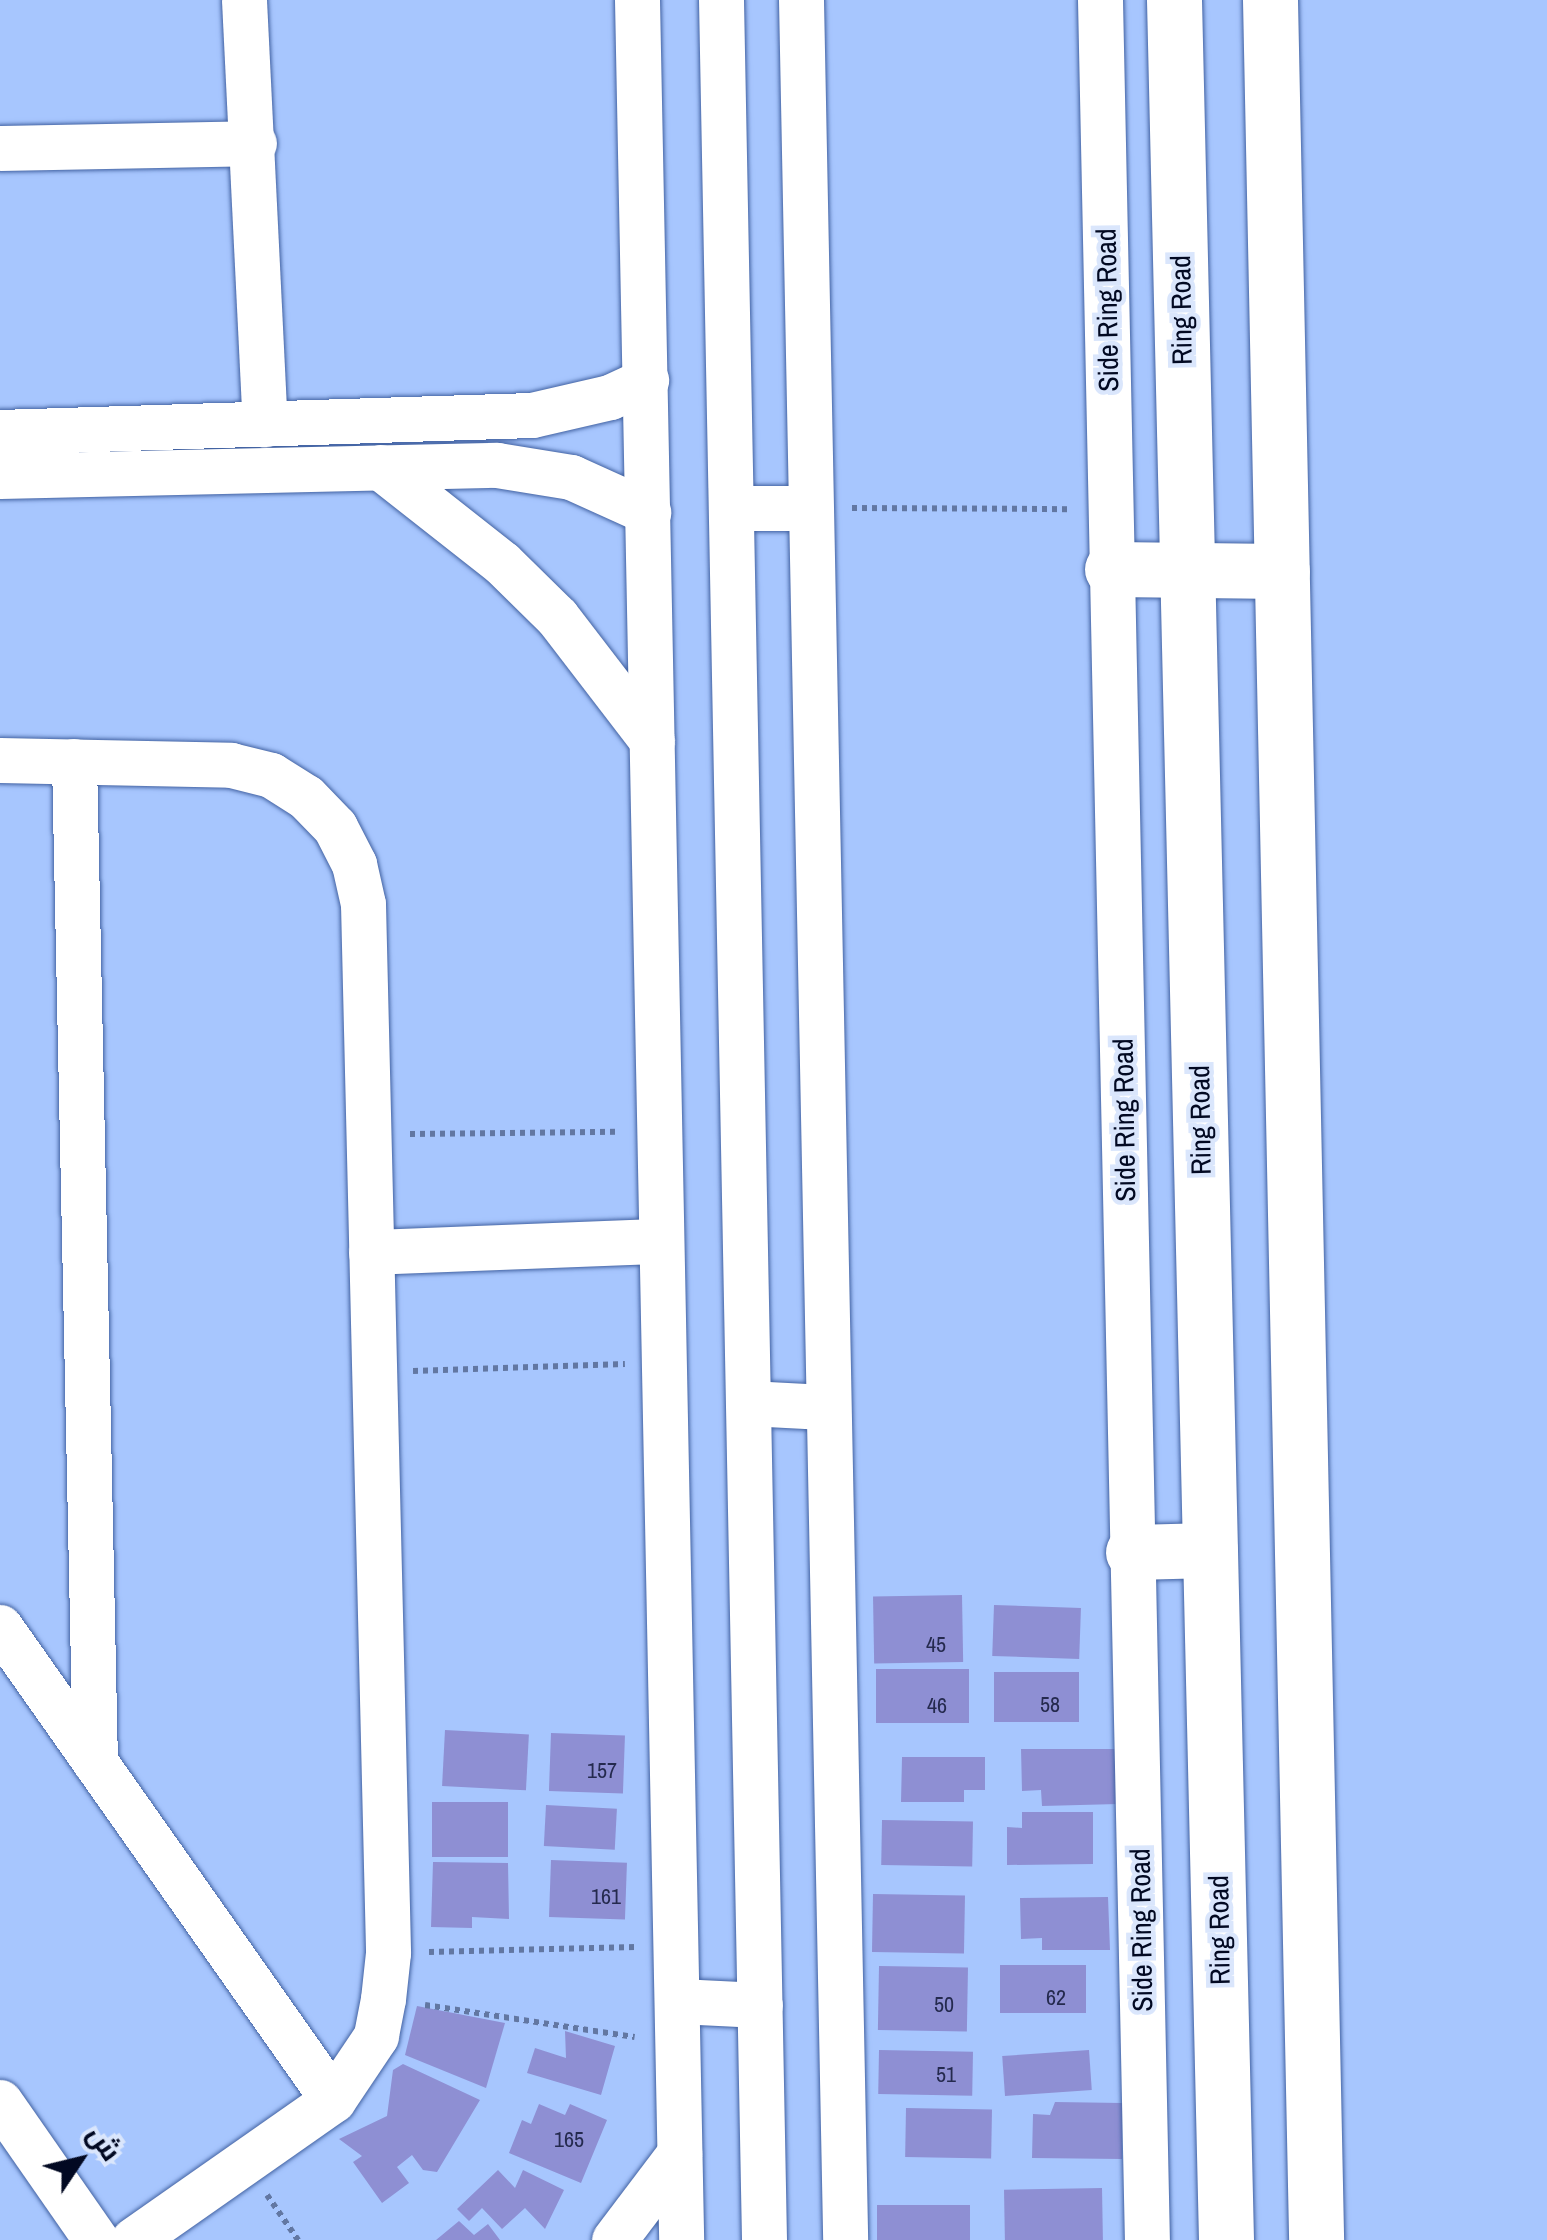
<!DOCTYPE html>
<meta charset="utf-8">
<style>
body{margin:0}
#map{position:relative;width:1547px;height:2240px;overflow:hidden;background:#a7c6fe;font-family:"Archivo Narrow",Cairo,sans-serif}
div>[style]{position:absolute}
.building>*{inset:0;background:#8e8fd3;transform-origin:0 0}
.path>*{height:6px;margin-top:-3px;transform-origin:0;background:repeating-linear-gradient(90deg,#6277a2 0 5px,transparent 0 10px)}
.roads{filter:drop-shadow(0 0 2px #4262a2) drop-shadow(0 0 2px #4262a2)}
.minor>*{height:45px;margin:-22.5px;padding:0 22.5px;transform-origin:22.5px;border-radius:22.5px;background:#fff}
.major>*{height:55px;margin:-27.5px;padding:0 27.5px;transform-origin:27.5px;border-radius:27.5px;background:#fff}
span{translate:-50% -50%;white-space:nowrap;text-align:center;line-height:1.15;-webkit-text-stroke:9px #dae6fc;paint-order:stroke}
.number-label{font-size:22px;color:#252a4e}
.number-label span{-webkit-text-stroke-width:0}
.street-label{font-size:28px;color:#020922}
.north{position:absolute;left:30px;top:2110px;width:100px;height:100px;-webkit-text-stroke:8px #dae6fc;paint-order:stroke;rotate:55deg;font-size:28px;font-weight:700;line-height:40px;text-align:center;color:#020922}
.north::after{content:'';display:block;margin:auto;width:35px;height:45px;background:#020922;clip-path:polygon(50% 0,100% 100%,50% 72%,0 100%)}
</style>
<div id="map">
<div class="building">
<i style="left:962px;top:1595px;width:67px;height:89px;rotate:89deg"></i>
<i style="left:994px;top:1605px;width:87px;height:51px;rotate:2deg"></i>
<i style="left:876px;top:1669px;width:93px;height:54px"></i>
<i style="left:994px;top:1672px;width:85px;height:50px"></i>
<i style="left:445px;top:1730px;width:84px;height:56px;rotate:3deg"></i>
<i style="left:551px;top:1733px;width:74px;height:58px;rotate:2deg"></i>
<i style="clip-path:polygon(1021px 1749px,1117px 1749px,1118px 1804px,1042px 1806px,1041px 1790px,1022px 1791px)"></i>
<i style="clip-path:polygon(902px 1757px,985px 1757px,985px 1790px,964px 1790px,964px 1802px,901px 1802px)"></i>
<i style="left:432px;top:1802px;width:76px;height:55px"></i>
<i style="left:546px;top:1805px;width:71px;height:41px;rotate:3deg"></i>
<i style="clip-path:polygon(1022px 1812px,1093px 1812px,1093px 1864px,1007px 1865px,1007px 1827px,1022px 1828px)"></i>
<i style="left:882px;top:1820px;width:91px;height:45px;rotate:1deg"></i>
<i style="left:551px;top:1860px;width:76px;height:57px;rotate:2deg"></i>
<i style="clip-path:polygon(433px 1862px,508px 1863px,509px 1919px,472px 1917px,472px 1928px,431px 1927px)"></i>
<i style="left:873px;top:1894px;width:92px;height:58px;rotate:1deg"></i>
<i style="clip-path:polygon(1108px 1897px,1110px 1950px,1042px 1950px,1042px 1938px,1021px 1939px,1020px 1898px)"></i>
<i style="left:1000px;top:1965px;width:86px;height:48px"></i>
<i style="left:879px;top:1966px;width:89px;height:64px;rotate:1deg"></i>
<i style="clip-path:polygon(417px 2006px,505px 2023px,486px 2088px,405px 2055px)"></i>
<i style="clip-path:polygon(565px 2031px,615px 2046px,601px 2095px,527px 2073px,535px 2048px,566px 2058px)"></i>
<i style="left:879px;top:2050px;width:94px;height:44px;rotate:1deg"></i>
<i style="left:1089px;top:2050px;width:40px;height:87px;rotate:86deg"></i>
<i style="clip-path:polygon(403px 2064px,480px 2100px,437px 2172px,423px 2170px,412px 2155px,397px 2167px,409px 2183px,382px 2203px,353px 2162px,362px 2156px,339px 2139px,387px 2116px,393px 2070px)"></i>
<i style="clip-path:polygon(1055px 2102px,1122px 2103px,1122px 2159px,1032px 2158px,1033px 2114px,1050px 2115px)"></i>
<i style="clip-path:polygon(539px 2104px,565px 2115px,570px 2104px,607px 2120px,581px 2183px,509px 2153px,522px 2120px,531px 2124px)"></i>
<i style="left:906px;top:2108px;width:86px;height:49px;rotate:1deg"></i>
<i style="clip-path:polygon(498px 2170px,515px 2188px,523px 2170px,564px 2190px,545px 2229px,525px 2208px,502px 2229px,482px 2208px,469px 2221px,457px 2209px)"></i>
<i style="left:1102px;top:2188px;width:52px;height:98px;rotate:89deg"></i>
<i style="left:877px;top:2205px;width:93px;height:35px"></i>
<i style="clip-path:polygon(459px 2221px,474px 2235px,488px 2224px,500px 2240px,436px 2240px)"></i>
</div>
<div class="path">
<i style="left:852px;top:508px;width:217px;rotate:0.3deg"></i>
<i style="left:410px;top:1134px;width:207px;rotate:-0.6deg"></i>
<i style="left:413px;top:1371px;width:212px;rotate:-1.9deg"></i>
<i style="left:429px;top:1952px;width:207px;rotate:-1.4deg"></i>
<i style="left:425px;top:2005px;width:212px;rotate:8.7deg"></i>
<i style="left:267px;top:2195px;width:55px;rotate:55.4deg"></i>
</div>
<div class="roads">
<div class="minor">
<i style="left:244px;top:0;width:425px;rotate:87.2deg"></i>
<i style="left:637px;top:0;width:2240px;rotate:88.87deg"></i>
<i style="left:721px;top:0;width:2240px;rotate:88.9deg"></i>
<i style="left:801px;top:0;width:2240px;rotate:88.87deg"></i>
<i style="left:1100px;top:0;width:2240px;rotate:88.8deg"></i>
<i style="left:0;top:148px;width:254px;rotate:-1.1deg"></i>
<i style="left:0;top:432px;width:532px;rotate:-1.83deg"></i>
<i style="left:532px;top:415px;width:80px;rotate:-13deg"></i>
<i style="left:610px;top:397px;width:40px;rotate:-25deg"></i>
<i style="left:380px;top:467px;width:155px;rotate:38.2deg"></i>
<i style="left:502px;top:563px;width:77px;rotate:44.5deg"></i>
<i style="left:557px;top:617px;width:156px;rotate:52.5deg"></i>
<i style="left:0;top:476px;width:497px;rotate:-1.3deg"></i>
<i style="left:497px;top:465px;width:75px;rotate:9.2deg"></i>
<i style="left:571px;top:477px;width:85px;rotate:24.4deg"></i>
<i style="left:731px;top:508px;width:78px"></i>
<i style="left:0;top:760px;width:231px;rotate:1.2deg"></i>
<i style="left:231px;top:765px;width:41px;rotate:14deg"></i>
<i style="left:271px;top:775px;width:41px;rotate:32.2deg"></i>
<i style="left:306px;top:797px;width:42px;rotate:46deg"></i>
<i style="left:335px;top:827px;width:42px;rotate:62.8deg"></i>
<i style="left:354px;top:864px;width:41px;rotate:77.3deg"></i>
<i style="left:363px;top:904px;width:1049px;rotate:88.63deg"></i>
<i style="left:388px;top:1953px;width:46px;rotate:96.2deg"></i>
<i style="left:383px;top:1999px;width:38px;rotate:101deg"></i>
<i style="left:376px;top:2036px;width:77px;rotate:123.9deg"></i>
<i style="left:333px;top:2100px;width:244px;rotate:145deg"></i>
<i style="left:74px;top:761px;width:1001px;rotate:88.8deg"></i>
<i style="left:371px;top:1252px;width:288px;rotate:-2.2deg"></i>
<i style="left:748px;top:1403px;width:77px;rotate:3deg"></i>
<i style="left:0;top:1627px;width:578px;rotate:54.85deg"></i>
<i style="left:678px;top:2001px;width:82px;rotate:2.8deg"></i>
<i style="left:0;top:2102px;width:168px;rotate:55.2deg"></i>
<i style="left:614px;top:2240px;width:108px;rotate:-52.9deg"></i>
</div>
<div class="major">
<i style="left:1174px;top:0;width:2241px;rotate:88.67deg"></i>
<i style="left:1270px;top:0;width:2240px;rotate:88.82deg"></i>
<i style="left:1112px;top:569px;width:170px;rotate:0.7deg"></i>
<i style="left:1133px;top:1552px;width:77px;rotate:-1.5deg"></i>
</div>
</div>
<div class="number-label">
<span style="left:936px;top:1645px">45</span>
<span style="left:1050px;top:1705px">58</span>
<span style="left:937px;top:1706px">46</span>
<span style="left:602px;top:1771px">157</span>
<span style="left:606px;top:1897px">161</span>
<span style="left:1056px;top:1998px">62</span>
<span style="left:944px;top:2005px">50</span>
<span style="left:946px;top:2075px">51</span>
<span style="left:569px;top:2140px">165</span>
</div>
<div class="street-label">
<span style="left:1107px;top:310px;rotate:-91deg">Side Ring Road</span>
<span style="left:1181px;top:310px;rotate:-91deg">Ring Road</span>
<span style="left:1124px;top:1120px;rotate:-91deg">Side Ring Road</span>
<span style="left:1200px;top:1120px;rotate:-91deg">Ring Road</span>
<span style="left:1141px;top:1930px;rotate:-91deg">Side Ring Road</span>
<span style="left:1219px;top:1930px;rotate:-91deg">Ring Road</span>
</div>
<div class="north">ش</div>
</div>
